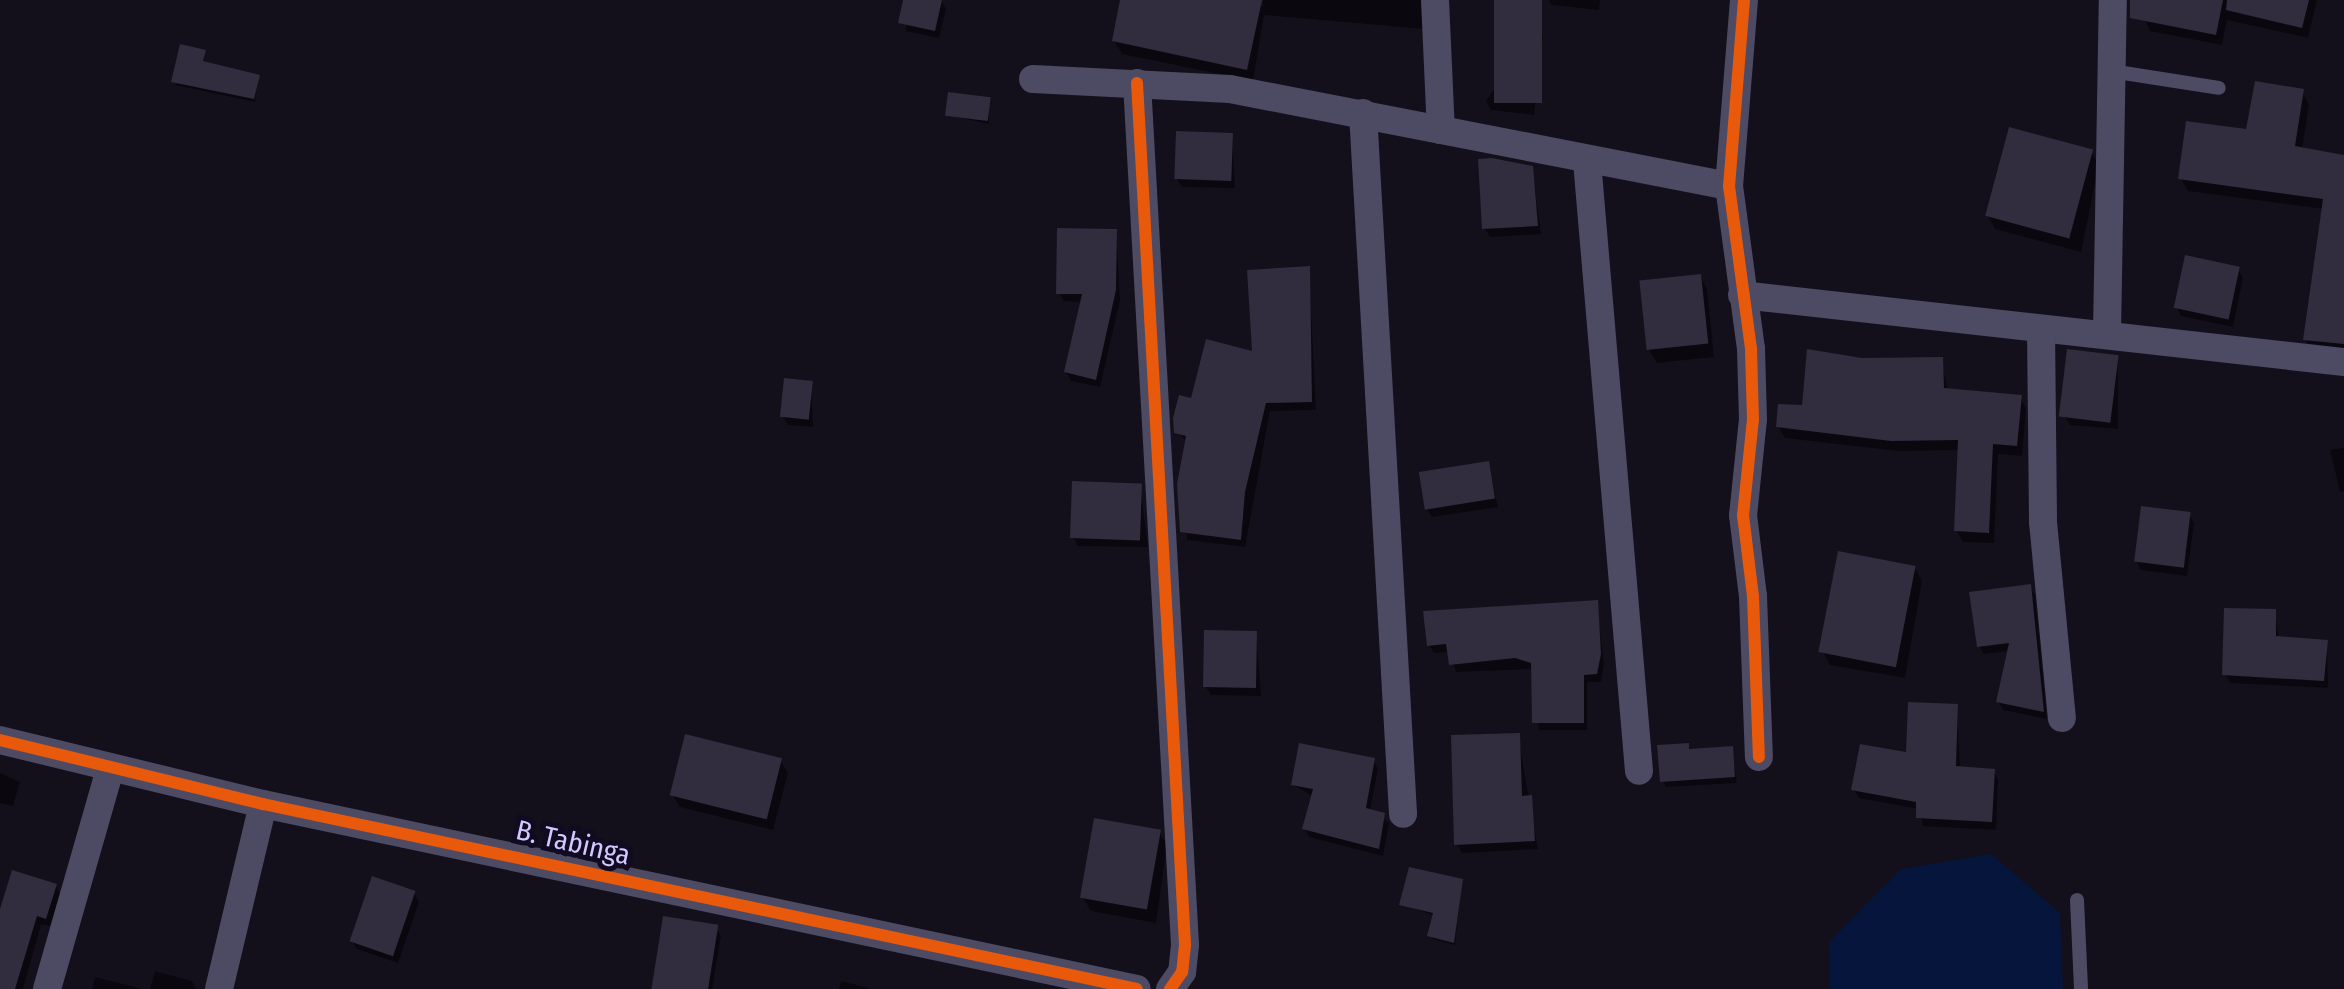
<!DOCTYPE html>
<style>
body{margin:0}
#map{position:relative;width:2344px;height:989px;overflow:hidden;background:#13101b;font-family:"Fira Sans Condensed",sans-serif}
div>[style]{position:absolute}
.water>*{inset:0;background:#06153b}
.shadow>*{inset:0;background:#0007}
.building>*{inset:0;background:#312c3e;transform-origin:0 0}
.lane>*{height:14px;margin:-7px;padding:0 7px;transform-origin:7px;border-radius:7px;background:#4d4a64}
.street>*{height:28px;margin:-14px;padding:0 14px;transform-origin:14px;border-radius:14px;background:#4d4a64}
.cycleway>*{height:12px;margin:-6px;padding:0 6px;transform-origin:6px;border-radius:6px;background:#e8590c}
span{translate:-50% -50%;white-space:nowrap;text-align:center;line-height:1.15;-webkit-text-stroke:10px #100b20;paint-order:stroke}
.street-label{font-size:28px;color:#d3c9ff}
</style>
<div id="map">
<div class="water">
<i style="clip-path:polygon(1991px 854px,2060px 913px,2063px 989px,1830px 989px,1829px 942px,1901px 869px)"></i>
</div>
<div class="shadow">
<i style="clip-path:polygon(906px 0,941px 0,946px 9px,939px 38px,906px 31px)"></i>
<i style="clip-path:polygon(1123px 0,1229px 0,1263px 7px,1263px 0,1429px 0,1424px 29px,1264px 15px,1253px 81px,1122px 54px,1114px 41px)"></i>
<i style="clip-path:polygon(1549px 0,1600px 0,1599px 10px,1552px 5px)"></i>
<i style="clip-path:polygon(2147px 0,2317px 0,2308px 38px,2227px 20px,2222px 45px,2150px 31px,2144px 19px)"></i>
<i style="clip-path:polygon(1538px 27px,1543px 36px,1534px 115px,1491px 110px,1486px 101px)"></i>
<i style="clip-path:polygon(204px 53px,204px 64px,258px 77px,255px 102px,175px 85px)"></i>
<i style="clip-path:polygon(2302px 92px,2309px 104px,2302px 150px,2344px 158px,2344px 358px,2313px 352px,2305px 339px,2324px 209px,2188px 191px,2181px 179px)"></i>
<i style="clip-path:polygon(989px 100px,989px 124px,947px 115px)"></i>
<i style="clip-path:polygon(1232px 135px,1235px 188px,1182px 187px,1177px 179px)"></i>
<i style="clip-path:polygon(2091px 152px,2099px 165px,2081px 252px,1995px 229px,1988px 216px)"></i>
<i style="clip-path:polygon(1532px 168px,1541px 234px,1490px 237px,1485px 229px)"></i>
<i style="clip-path:polygon(1116px 231px,1120px 300px,1100px 387px,1071px 381px,1066px 372px,1082px 302px,1064px 301px,1059px 293px)"></i>
<i style="clip-path:polygon(1309px 269px,1316px 410px,1270px 411px,1245px 547px,1187px 540px,1187px 442px,1177px 432px,1192px 401px,1254px 354px)"></i>
<i style="clip-path:polygon(2238px 269px,2243px 278px,2233px 327px,2181px 316px,2177px 307px)"></i>
<i style="clip-path:polygon(1700px 276px,1707px 289px,1714px 357px,1657px 363px,1649px 350px)"></i>
<i style="clip-path:polygon(2118px 357px,2118px 429px,2070px 425px,2065px 417px)"></i>
<i style="clip-path:polygon(1941px 359px,1948px 391px,2020px 397px,2026px 408px,2022px 456px,1998px 454px,1994px 543px,1963px 542px,1956px 530px,1960px 450px,1899px 451px,1785px 438px,1779px 427px,1862px 360px)"></i>
<i style="clip-path:polygon(811px 383px,813px 427px,788px 425px,783px 416px)"></i>
<i style="clip-path:polygon(2344px 448px,2344px 491px,2340px 492px,2330px 450px)"></i>
<i style="clip-path:polygon(1488px 463px,1498px 507px,1432px 517px,1427px 509px)"></i>
<i style="clip-path:polygon(1140px 485px,1148px 547px,1078px 546px,1073px 537px)"></i>
<i style="clip-path:polygon(2189px 515px,2194px 523px,2187px 576px,2141px 570px,2136px 561px)"></i>
<i style="clip-path:polygon(1915px 568px,1922px 581px,1905px 678px,1830px 665px,1823px 652px)"></i>
<i style="clip-path:polygon(2030px 587px,2035px 595px,2047px 719px,2003px 710px,1998px 701px,2010px 651px,1984px 654px,1979px 646px)"></i>
<i style="clip-path:polygon(1596px 602px,1604px 663px,1601px 682px,1587px 682px,1587px 730px,1539px 730px,1533px 669px,1456px 672px,1450px 652px,1434px 653px,1429px 645px)"></i>
<i style="clip-path:polygon(2275px 612px,2279px 638px,2327px 642px,2328px 688px,2230px 683px,2225px 674px)"></i>
<i style="clip-path:polygon(1256px 633px,1261px 696px,1211px 695px,1206px 687px)"></i>
<i style="clip-path:polygon(1957px 707px,1960px 769px,1994px 771px,1998px 780px,1996px 830px,1923px 826px,1919px 809px,1859px 798px,1854px 790px,1909px 755px)"></i>
<i style="clip-path:polygon(1518px 736px,1538px 849px,1462px 853px,1457px 844px)"></i>
<i style="clip-path:polygon(1687px 745px,1691px 751px,1732px 749px,1737px 783px,1666px 787px,1663px 781px)"></i>
<i style="clip-path:polygon(780px 760px,788px 773px,773px 830px,680px 807px,672px 794px)"></i>
<i style="clip-path:polygon(1373px 760px,1378px 769px,1370px 811px,1389px 823px,1383px 856px,1309px 837px,1304px 828px,1313px 796px,1293px 785px)"></i>
<i style="clip-path:polygon(0 773px,20px 782px,13px 806px,0 803px)"></i>
<i style="clip-path:polygon(1159px 832px,1167px 845px,1156px 923px,1091px 911px,1083px 898px)"></i>
<i style="clip-path:polygon(1462px 881px,1455px 945px,1432px 939px,1435px 916px,1401px 904px)"></i>
<i style="clip-path:polygon(56px 886px,60px 894px,50px 926px,41px 924px,23px 989px,0 989px,0 926px)"></i>
<i style="clip-path:polygon(414px 893px,419px 902px,398px 963px,357px 949px,352px 941px)"></i>
<i style="clip-path:polygon(716px 928px,721px 936px,712px 989px,654px 989px)"></i>
<i style="clip-path:polygon(155px 971px,192px 981px,196px 989px,150px 989px)"></i>
<i style="clip-path:polygon(95px 977px,143px 989px,92px 989px)"></i>
<i style="clip-path:polygon(841px 981px,873px 989px,839px 989px)"></i>
</div>
<div class="building">
<i style="clip-path:polygon(903px 0,942px 0,935px 31px,898px 23px)"></i>
<i style="clip-path:polygon(1120px 0,1262px 0,1247px 70px,1112px 41px)"></i>
<i style="left:1494px;top:0;width:48px;height:103px"></i>
<i style="clip-path:polygon(2130px 0,2223px 0,2216px 35px,2130px 18px)"></i>
<i style="clip-path:polygon(2227px 0,2309px 0,2302px 28px,2226px 10px)"></i>
<i style="clip-path:polygon(180px 44px,206px 50px,203px 61px,260px 75px,254px 99px,171px 82px)"></i>
<i style="clip-path:polygon(2255px 81px,2304px 89px,2295px 146px,2344px 155px,2344px 344px,2303px 340px,2323px 199px,2178px 179px,2186px 121px,2246px 129px)"></i>
<i style="left:948px;top:92px;width:43px;height:24px;rotate:7deg"></i>
<i style="left:2009px;top:127px;width:87px;height:92px;rotate:15deg"></i>
<i style="left:1176px;top:131px;width:57px;height:48px;rotate:2deg"></i>
<i style="clip-path:polygon(1492px 158px,1533px 166px,1538px 226px,1482px 229px,1478px 159px)"></i>
<i style="clip-path:polygon(1057px 228px,1117px 229px,1116px 290px,1096px 380px,1064px 372px,1082px 294px,1056px 294px)"></i>
<i style="left:2185px;top:255px;width:56px;height:54px;rotate:12deg"></i>
<i style="clip-path:polygon(1310px 266px,1312px 402px,1266px 403px,1245px 492px,1241px 540px,1180px 532px,1177px 484px,1186px 436px,1174px 433px,1173px 418px,1179px 395px,1191px 398px,1206px 339px,1252px 351px,1247px 270px)"></i>
<i style="left:1701px;top:274px;width:70px;height:62px;rotate:84deg"></i>
<i style="clip-path:polygon(1807px 349px,1862px 358px,1943px 357px,1944px 388px,2022px 395px,2017px 446px,1993px 444px,1989px 533px,1954px 531px,1958px 440px,1891px 441px,1776px 427px,1778px 404px,1802px 405px)"></i>
<i style="left:2067px;top:349px;width:52px;height:68px;rotate:7deg"></i>
<i style="left:784px;top:378px;width:29px;height:39px;rotate:6deg"></i>
<i style="left:1489px;top:461px;width:38px;height:71px;rotate:81deg"></i>
<i style="left:1072px;top:481px;width:70px;height:57px;rotate:2deg"></i>
<i style="left:2141px;top:506px;width:50px;height:56px;rotate:7deg"></i>
<i style="left:1838px;top:551px;width:79px;height:103px;rotate:11deg"></i>
<i style="clip-path:polygon(2031px 584px,2044px 712px,1996px 702px,2009px 643px,1977px 647px,1969px 592px)"></i>
<i style="clip-path:polygon(1598px 600px,1601px 654px,1597px 674px,1584px 675px,1584px 723px,1532px 723px,1531px 663px,1515px 658px,1449px 665px,1446px 644px,1427px 646px,1423px 611px)"></i>
<i style="clip-path:polygon(2224px 608px,2276px 609px,2276px 636px,2328px 640px,2324px 681px,2222px 675px)"></i>
<i style="left:1204px;top:630px;width:53px;height:57px;rotate:1deg"></i>
<i style="clip-path:polygon(1908px 702px,1958px 704px,1956px 766px,1995px 769px,1992px 822px,1916px 818px,1916px 802px,1851px 790px,1860px 744px,1906px 752px)"></i>
<i style="clip-path:polygon(1520px 733px,1522px 796px,1532px 795px,1535px 841px,1454px 845px,1451px 735px)"></i>
<i style="left:685px;top:734px;width:100px;height:63px;rotate:14deg"></i>
<i style="clip-path:polygon(1299px 743px,1375px 758px,1366px 808px,1385px 813px,1379px 849px,1302px 829px,1313px 789px,1291px 785px)"></i>
<i style="clip-path:polygon(1689px 743px,1689px 749px,1733px 746px,1735px 777px,1660px 782px,1657px 745px)"></i>
<i style="left:1094px;top:818px;width:68px;height:81px;rotate:10deg"></i>
<i style="clip-path:polygon(1409px 867px,1463px 879px,1454px 943px,1427px 936px,1433px 913px,1399px 905px)"></i>
<i style="clip-path:polygon(12px 870px,57px 884px,46px 919px,37px 916px,15px 989px,0 989px,0 909px)"></i>
<i style="left:372px;top:876px;width:46px;height:69px;rotate:19deg"></i>
<i style="left:663px;top:916px;width:56px;height:74px;rotate:9deg"></i>
</div>
<div class="lane">
<i style="left:2111px;top:71px;width:109px;rotate:8.9deg"></i>
<i style="left:2077px;top:900px;width:89px;rotate:87.4deg"></i>
</div>
<div class="street">
<i style="left:1435px;top:0;width:130px;rotate:87.4deg"></i>
<i style="left:1441px;top:130px;width:293px;rotate:11deg"></i>
<i style="left:1744px;top:0;width:187px;rotate:94.6deg"></i>
<i style="left:1729px;top:186px;width:164px;rotate:82.3deg"></i>
<i style="left:1751px;top:349px;width:70px;rotate:88.4deg"></i>
<i style="left:1753px;top:419px;width:97px;rotate:95.9deg"></i>
<i style="left:1743px;top:515px;width:82px;rotate:83deg"></i>
<i style="left:1753px;top:596px;width:161px;rotate:87.9deg"></i>
<i style="left:1033px;top:79px;width:197px;rotate:2.9deg"></i>
<i style="left:1230px;top:89px;width:215px;rotate:11deg"></i>
<i style="left:1137px;top:83px;width:863px;rotate:86.81deg"></i>
<i style="left:1185px;top:945px;width:27px;rotate:96deg"></i>
<i style="left:1182px;top:972px;width:21px;rotate:125deg"></i>
<i style="left:1363px;top:113px;width:702px;rotate:86.73deg"></i>
<i style="left:1587px;top:161px;width:612px;rotate:85.13deg"></i>
<i style="left:1742px;top:295px;width:606px;rotate:6.35deg"></i>
<i style="left:2041px;top:329px;width:193px;rotate:89.4deg"></i>
<i style="left:2043px;top:522px;width:197px;rotate:84.5deg"></i>
<i style="left:2107px;top:333px;width:333px;rotate:-89deg"></i>
<i style="left:0;top:740px;width:271px;rotate:13.7deg"></i>
<i style="left:263px;top:804px;width:893px;rotate:11.95deg"></i>
<i style="left:47px;top:989px;width:229px;rotate:-74deg"></i>
<i style="left:219px;top:989px;width:190px;rotate:-76.6deg"></i>
</div>
<div class="cycleway">
<i style="left:1744px;top:0;width:187px;rotate:94.6deg"></i>
<i style="left:1729px;top:186px;width:164px;rotate:82.3deg"></i>
<i style="left:1751px;top:349px;width:70px;rotate:88.4deg"></i>
<i style="left:1753px;top:419px;width:97px;rotate:95.9deg"></i>
<i style="left:1743px;top:515px;width:82px;rotate:83deg"></i>
<i style="left:1753px;top:596px;width:161px;rotate:87.9deg"></i>
<i style="left:1137px;top:83px;width:863px;rotate:86.81deg"></i>
<i style="left:1185px;top:945px;width:27px;rotate:96deg"></i>
<i style="left:1182px;top:972px;width:21px;rotate:125deg"></i>
<i style="left:0;top:740px;width:271px;rotate:13.7deg"></i>
<i style="left:263px;top:804px;width:893px;rotate:11.95deg"></i>
</div>
<div class="street-label">
<span style="left:573px;top:843px;rotate:13deg">B. Tabinga</span>
</div>
</div>
